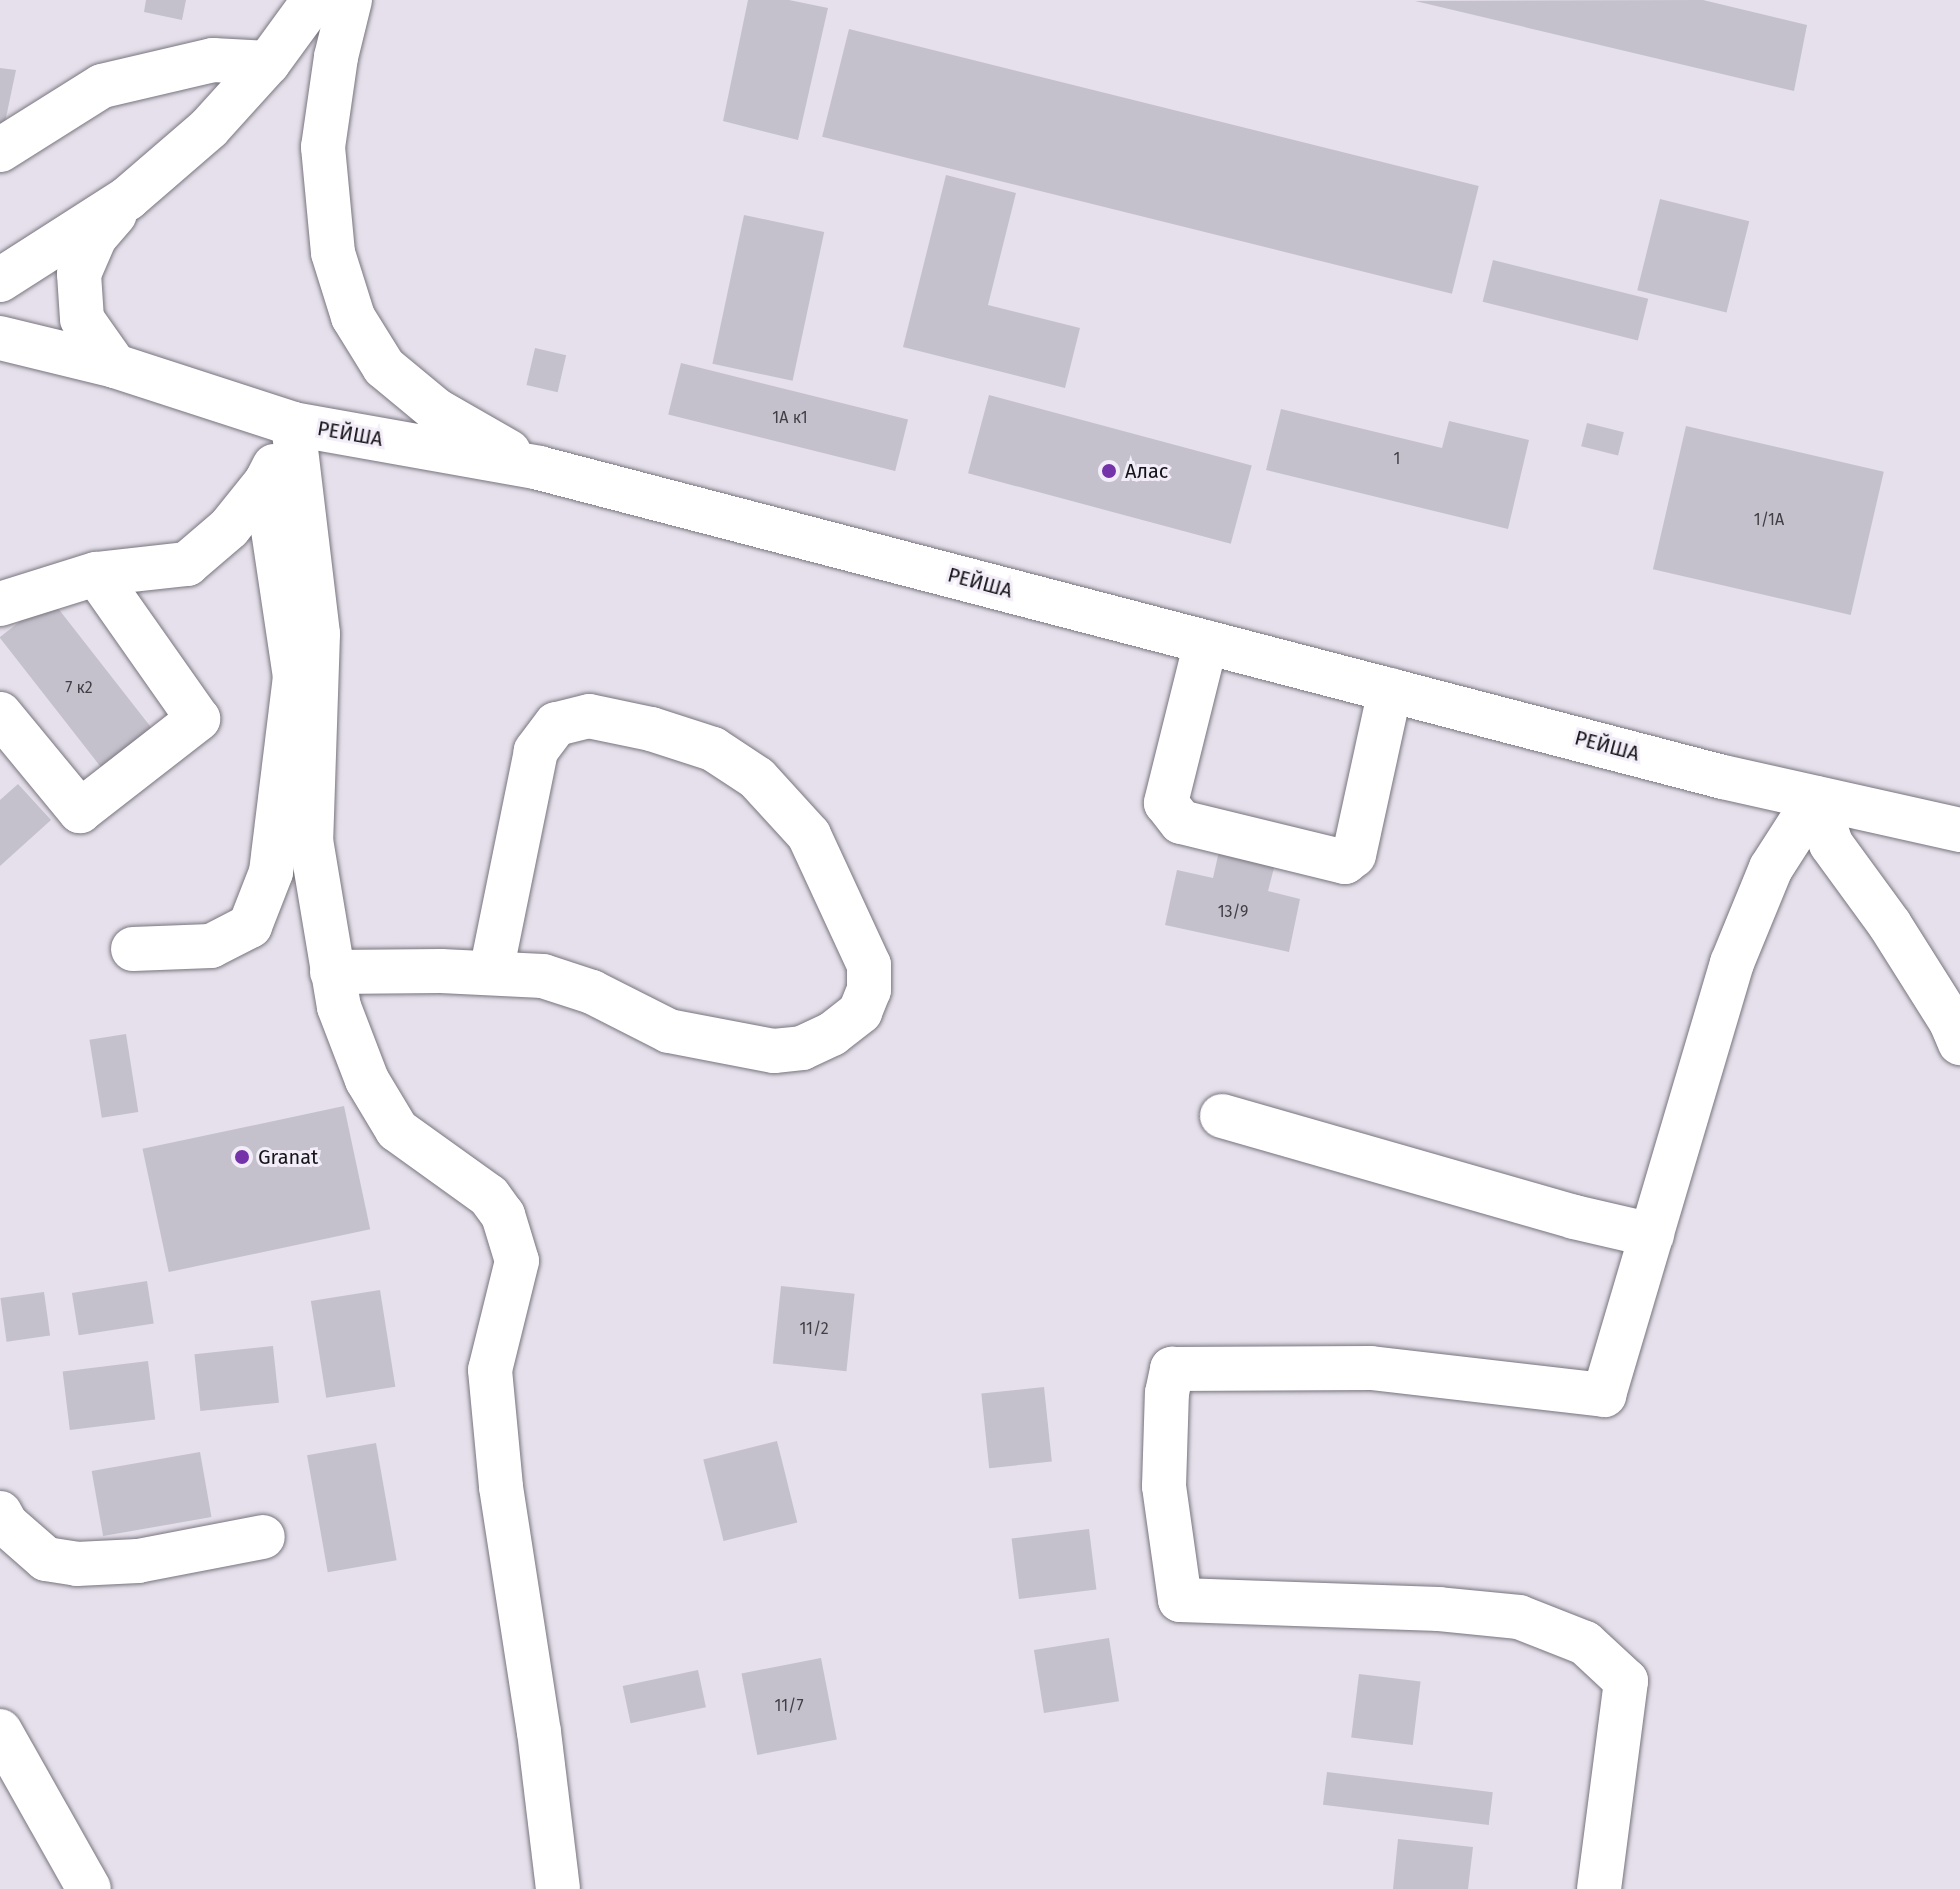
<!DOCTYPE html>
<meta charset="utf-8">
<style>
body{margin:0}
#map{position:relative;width:1960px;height:1889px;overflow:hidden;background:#e5e0eb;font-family:"Fira Sans",sans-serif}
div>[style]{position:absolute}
.building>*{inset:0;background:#c5c1cc;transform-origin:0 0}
.roads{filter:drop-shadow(0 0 2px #79757f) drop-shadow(0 0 2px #79757f)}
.minor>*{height:44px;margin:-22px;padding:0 22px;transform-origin:22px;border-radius:22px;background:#fff}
.dots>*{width:22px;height:22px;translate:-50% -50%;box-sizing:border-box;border:4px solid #f2edf8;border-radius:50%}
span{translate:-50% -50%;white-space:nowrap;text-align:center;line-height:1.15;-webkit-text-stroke:6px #f2edf8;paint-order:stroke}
.number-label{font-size:16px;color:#413f45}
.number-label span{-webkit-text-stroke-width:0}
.street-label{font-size:20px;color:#151418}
.poi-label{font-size:20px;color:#151418}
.left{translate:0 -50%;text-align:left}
</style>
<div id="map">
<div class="building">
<i style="clip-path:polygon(146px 0,186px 0,182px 20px,144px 12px)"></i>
<i style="clip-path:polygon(748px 0,789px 0,828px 8px,798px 140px,723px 121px)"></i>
<i style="clip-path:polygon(1703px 0,1807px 25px,1794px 91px,1415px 1px)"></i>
<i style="left:849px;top:29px;width:649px;height:111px;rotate:14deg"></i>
<i style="clip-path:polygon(0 68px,16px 70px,4px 127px,0 129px)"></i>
<i style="clip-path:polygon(946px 175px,1016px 193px,988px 305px,1080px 328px,1065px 388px,903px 347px)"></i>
<i style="left:1660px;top:199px;width:92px;height:94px;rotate:14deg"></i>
<i style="left:744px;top:215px;width:82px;height:152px;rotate:12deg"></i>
<i style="left:1493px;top:260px;width:160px;height:43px;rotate:14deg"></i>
<i style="left:535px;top:348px;width:32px;height:38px;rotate:13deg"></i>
<i style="left:681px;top:363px;width:234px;height:53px;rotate:14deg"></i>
<i style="left:989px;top:395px;width:272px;height:81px;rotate:15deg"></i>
<i style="clip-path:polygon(1281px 409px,1442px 448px,1449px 421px,1529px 440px,1508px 529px,1266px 470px)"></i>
<i style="left:1587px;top:423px;width:38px;height:24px;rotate:14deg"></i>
<i style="left:1686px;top:426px;width:203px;height:147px;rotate:13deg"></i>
<i style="left:50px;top:598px;width:177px;height:64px;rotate:52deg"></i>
<i style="clip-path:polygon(18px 784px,51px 820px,0 866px,0 800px)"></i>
<i style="clip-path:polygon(1219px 851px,1275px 864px,1268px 891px,1300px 899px,1289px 952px,1165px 925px,1177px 870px,1213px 878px)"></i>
<i style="left:126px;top:1034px;width:79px;height:37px;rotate:81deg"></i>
<i style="left:344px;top:1106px;width:126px;height:206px;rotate:78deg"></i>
<i style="left:147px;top:1281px;width:43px;height:76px;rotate:81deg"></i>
<i style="left:781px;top:1286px;width:74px;height:78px;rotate:6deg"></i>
<i style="left:380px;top:1290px;width:98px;height:70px;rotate:81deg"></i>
<i style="left:44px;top:1292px;width:44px;height:44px;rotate:82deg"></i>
<i style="left:273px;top:1346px;width:57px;height:79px;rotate:84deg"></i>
<i style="left:148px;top:1361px;width:59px;height:86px;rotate:83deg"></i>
<i style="left:1044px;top:1387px;width:75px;height:63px;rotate:84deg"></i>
<i style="left:777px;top:1441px;width:84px;height:76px;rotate:76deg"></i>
<i style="left:376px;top:1443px;width:119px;height:70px;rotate:80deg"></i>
<i style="left:200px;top:1452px;width:66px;height:110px;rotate:80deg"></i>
<i style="left:1089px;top:1529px;width:61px;height:78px;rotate:83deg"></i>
<i style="left:1109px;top:1638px;width:64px;height:76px;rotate:81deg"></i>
<i style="left:821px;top:1658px;width:83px;height:81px;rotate:79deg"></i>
<i style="left:698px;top:1670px;width:38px;height:77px;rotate:78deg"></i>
<i style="left:1359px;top:1674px;width:62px;height:64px;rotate:7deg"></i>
<i style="left:1327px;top:1772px;width:167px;height:33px;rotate:7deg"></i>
<i style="clip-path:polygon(1398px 1839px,1473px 1847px,1468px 1889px,1393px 1889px)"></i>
</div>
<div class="roads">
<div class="minor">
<i style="left:350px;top:0;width:59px;rotate:103.8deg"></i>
<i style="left:336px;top:57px;width:91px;rotate:98.2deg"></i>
<i style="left:323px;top:147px;width:106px;rotate:84.6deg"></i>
<i style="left:333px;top:253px;width:67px;rotate:72.6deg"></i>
<i style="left:353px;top:317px;width:59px;rotate:58.2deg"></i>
<i style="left:384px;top:367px;width:67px;rotate:39.6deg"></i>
<i style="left:436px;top:410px;width:84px;rotate:29.9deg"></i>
<i style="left:0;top:150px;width:120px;rotate:-32.1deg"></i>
<i style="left:102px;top:86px;width:114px;rotate:-13.2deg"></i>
<i style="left:213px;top:60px;width:55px;rotate:3.1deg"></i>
<i style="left:0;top:280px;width:152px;rotate:-32.6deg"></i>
<i style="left:128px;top:198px;width:107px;rotate:-40.8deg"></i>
<i style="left:209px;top:128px;width:88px;rotate:-47.8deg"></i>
<i style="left:268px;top:63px;width:78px;rotate:-53.9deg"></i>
<i style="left:0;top:338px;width:118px;rotate:13.7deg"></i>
<i style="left:115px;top:366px;width:187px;rotate:18deg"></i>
<i style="left:293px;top:424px;width:250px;rotate:10.1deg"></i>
<i style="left:539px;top:468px;width:1224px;rotate:14.63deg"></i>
<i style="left:1723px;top:777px;width:243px;rotate:12.6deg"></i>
<i style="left:115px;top:366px;width:57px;rotate:-125.1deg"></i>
<i style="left:82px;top:319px;width:45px;rotate:-93.8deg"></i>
<i style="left:79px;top:274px;width:40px;rotate:-66.6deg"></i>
<i style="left:95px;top:237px;width:30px;rotate:-49deg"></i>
<i style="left:293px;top:424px;width:211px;rotate:83.2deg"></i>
<i style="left:318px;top:634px;width:206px;rotate:91.9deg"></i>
<i style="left:311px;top:840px;width:169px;rotate:80.5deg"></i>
<i style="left:339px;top:1007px;width:78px;rotate:69deg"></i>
<i style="left:367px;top:1080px;width:58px;rotate:59deg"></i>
<i style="left:397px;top:1130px;width:113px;rotate:35.7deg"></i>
<i style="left:489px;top:1196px;width:24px;rotate:54deg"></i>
<i style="left:503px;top:1215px;width:48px;rotate:73.1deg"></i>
<i style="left:517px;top:1261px;width:112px;rotate:103.9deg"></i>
<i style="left:490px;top:1370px;width:118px;rotate:84.6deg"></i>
<i style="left:501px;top:1487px;width:248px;rotate:81.2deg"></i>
<i style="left:539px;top:1732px;width:158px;rotate:83.1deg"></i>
<i style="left:0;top:604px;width:101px;rotate:-17.4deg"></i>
<i style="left:96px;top:574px;width:92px;rotate:-6.3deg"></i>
<i style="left:187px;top:564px;width:55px;rotate:-40.6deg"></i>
<i style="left:229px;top:528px;width:59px;rotate:-51.2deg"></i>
<i style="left:266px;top:482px;width:18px;rotate:-63deg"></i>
<i style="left:1206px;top:642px;width:166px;rotate:104deg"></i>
<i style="left:1166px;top:803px;width:24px;rotate:52deg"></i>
<i style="left:1181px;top:822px;width:169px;rotate:13.7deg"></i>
<i style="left:1345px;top:862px;width:11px;rotate:-38deg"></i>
<i style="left:1354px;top:855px;width:169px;rotate:-77.7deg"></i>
<i style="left:0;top:714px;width:126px;rotate:50.5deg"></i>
<i style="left:80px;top:811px;width:150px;rotate:-37.9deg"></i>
<i style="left:198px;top:719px;width:177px;rotate:-125.1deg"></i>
<i style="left:1816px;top:798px;width:48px;rotate:71.9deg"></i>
<i style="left:1831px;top:844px;width:100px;rotate:53.9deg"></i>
<i style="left:1890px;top:925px;width:115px;rotate:57.8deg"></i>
<i style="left:1951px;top:1022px;width:23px;rotate:67deg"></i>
<i style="left:133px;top:949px;width:78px;rotate:-2.2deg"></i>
<i style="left:211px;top:946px;width:44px;rotate:-27.1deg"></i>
<i style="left:250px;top:926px;width:58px;rotate:-68.7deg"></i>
<i style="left:271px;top:872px;width:196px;rotate:-83deg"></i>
<i style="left:295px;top:677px;width:197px;rotate:-98.5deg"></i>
<i style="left:332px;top:972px;width:109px;rotate:-0.5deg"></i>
<i style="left:441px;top:971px;width:102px;rotate:2.8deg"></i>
<i style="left:543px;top:976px;width:52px;rotate:18.1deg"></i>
<i style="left:592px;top:992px;width:86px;rotate:26.9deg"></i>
<i style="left:669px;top:1031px;width:107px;rotate:10.8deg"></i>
<i style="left:774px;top:1051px;width:28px;rotate:-6deg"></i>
<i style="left:802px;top:1048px;width:33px;rotate:-25deg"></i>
<i style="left:832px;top:1034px;width:36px;rotate:-38deg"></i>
<i style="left:860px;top:1012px;width:24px;rotate:-68deg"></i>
<i style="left:869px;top:990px;width:25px;rotate:-90deg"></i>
<i style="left:869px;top:965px;width:143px;rotate:-114.8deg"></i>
<i style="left:809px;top:835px;width:77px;rotate:-132.4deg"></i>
<i style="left:757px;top:778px;width:53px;rotate:-146.6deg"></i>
<i style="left:713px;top:749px;width:65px;rotate:-162.1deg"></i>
<i style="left:651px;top:729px;width:63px;rotate:-168.2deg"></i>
<i style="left:589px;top:716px;width:34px;rotate:166deg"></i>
<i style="left:556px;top:724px;width:34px;rotate:127deg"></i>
<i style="left:536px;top:751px;width:226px;rotate:101.5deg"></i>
<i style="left:1222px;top:1116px;width:366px;rotate:16deg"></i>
<i style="left:1574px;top:1217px;width:80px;rotate:13deg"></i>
<i style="left:0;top:1513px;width:13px;rotate:61deg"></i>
<i style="left:6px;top:1524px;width:53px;rotate:41.2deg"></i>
<i style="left:46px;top:1559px;width:31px;rotate:9deg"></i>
<i style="left:77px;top:1564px;width:61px;rotate:-2.8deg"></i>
<i style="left:138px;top:1561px;width:127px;rotate:-10.9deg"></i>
<i style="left:0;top:1731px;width:181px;rotate:60.6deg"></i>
<i style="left:1599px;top:1889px;width:210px;rotate:-82.6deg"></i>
<i style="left:1626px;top:1681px;width:56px;rotate:-137.2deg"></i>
<i style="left:1585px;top:1643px;width:71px;rotate:-158.5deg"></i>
<i style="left:1519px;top:1617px;width:80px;rotate:-174.3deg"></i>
<i style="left:1439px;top:1609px;width:259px;rotate:-178deg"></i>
<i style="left:1180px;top:1600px;width:115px;rotate:-98deg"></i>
<i style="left:1164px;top:1486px;width:93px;rotate:-88.2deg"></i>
<i style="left:1167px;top:1393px;width:25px;rotate:-78deg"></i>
<i style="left:1172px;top:1369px;width:199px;rotate:-0.3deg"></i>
<i style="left:1371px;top:1368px;width:235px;rotate:6.6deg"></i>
<i style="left:1604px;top:1395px;width:451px;rotate:-73.5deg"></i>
<i style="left:1732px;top:963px;width:103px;rotate:-67.7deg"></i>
<i style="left:1771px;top:868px;width:83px;rotate:-57.3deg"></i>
</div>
</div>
<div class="dots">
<i style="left:1109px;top:471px;background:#7433a8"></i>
<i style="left:242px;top:1157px;background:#7433a8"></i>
</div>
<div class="number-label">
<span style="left:790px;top:418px">1А к1</span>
<span style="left:1397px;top:459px">1</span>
<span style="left:1769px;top:520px">1/1А</span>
<span style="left:79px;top:688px">7 к2</span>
<span style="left:1233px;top:912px">13/9</span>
<span style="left:814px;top:1329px">11/2</span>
<span style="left:789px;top:1706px">11/7</span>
</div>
<div class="street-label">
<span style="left:350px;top:434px;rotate:10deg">РЕЙША</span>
<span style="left:980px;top:583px;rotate:15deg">РЕЙША</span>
<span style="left:1607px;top:746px;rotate:15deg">РЕЙША</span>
</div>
<div class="poi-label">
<span class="left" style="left:1125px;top:471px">Алас</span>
<span class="left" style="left:258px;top:1157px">Granat</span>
</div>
</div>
